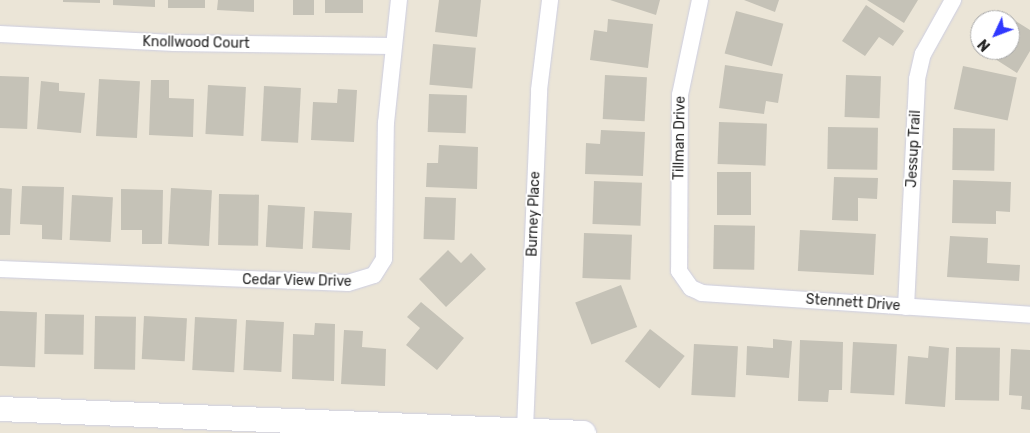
<!DOCTYPE html>
<style>
body{margin:0}
#map{position:relative;width:1030px;height:433px;overflow:hidden;background:#ebe5d7;font-family:Rubik,sans-serif}
div>[style]{position:absolute}
.building>*{inset:0;background:#c5c2b7;transform-origin:0 0}
.roads{filter:drop-shadow(0 0 1px #cdcee1) drop-shadow(0 0 1px #cdcee1)}
.street>*{height:16px;margin:-8px;padding:0 8px;transform-origin:8px;border-radius:8px;background:#fff}
.secondary>*{height:24px;margin:-12px;padding:0 12px;transform-origin:12px;border-radius:12px;background:#fff}
span{translate:-50% -50%;white-space:nowrap;text-align:center;line-height:1.15;-webkit-text-stroke:4px #fff;paint-order:stroke}
.street-label{font-size:14px;color:#272727}
.north{position:absolute;left:970px;top:10px;width:50px;height:50px;box-sizing:border-box;background:#fff;border:1px solid #a9a9a9;border-radius:50%;rotate:227deg;font-size:14px;font-weight:700;line-height:20px;text-align:center;color:#272727}
.north::after{content:'';display:block;margin:auto;width:18px;height:22px;background:#3038ff;clip-path:polygon(50% 0,100% 100%,50% 72%,0 100%)}
</style>
<div id="map">
<div class="building">
<i style="clip-path:polygon(63px 0,100px 0,100px 3px,63px 2px)"></i>
<i style="clip-path:polygon(113px 0,155px 0,155px 7px,113px 5px)"></i>
<i style="left:168px;top:0;width:37px;height:8px"></i>
<i style="clip-path:polygon(218px 0,254px 0,254px 12px,217px 10px)"></i>
<i style="left:293px;top:0;width:21px;height:15px"></i>
<i style="left:325px;top:0;width:38px;height:13px"></i>
<i style="clip-path:polygon(439px 0,481px 0,477px 37px,435px 32px)"></i>
<i style="clip-path:polygon(610px 0,660px 0,656px 15px)"></i>
<i style="clip-path:polygon(744px 0,779px 0,775px 12px)"></i>
<i style="clip-path:polygon(867px 0,918px 0,904px 23px)"></i>
<i style="clip-path:polygon(866px 5px,904px 31px,893px 46px,879px 37px,865px 56px,842px 41px)"></i>
<i style="clip-path:polygon(998px 10px,1030px 30px,1030px 51px,1017px 73px,981px 50px,1010px 50px,1010px 20px,992px 20px)"></i>
<i style="left:736px;top:11px;width:49px;height:44px;rotate:15deg"></i>
<i style="clip-path:polygon(608px 19px,653px 24px,648px 68px,590px 60px,594px 30px,607px 32px)"></i>
<i style="left:433px;top:44px;width:43px;height:41px;rotate:5deg"></i>
<i style="clip-path:polygon(725px 65px,783px 74px,778px 103px,766px 101px,764px 114px,719px 108px)"></i>
<i style="left:963px;top:66px;width:55px;height:44px;rotate:12deg"></i>
<i style="left:605px;top:75px;width:42px;height:44px;rotate:3deg"></i>
<i style="left:846px;top:75px;width:35px;height:42px;rotate:2deg"></i>
<i style="left:0;top:76px;width:29px;height:52px;rotate:2deg"></i>
<i style="left:99px;top:79px;width:41px;height:57px;rotate:3deg"></i>
<i style="clip-path:polygon(151px 80px,169px 80px,169px 98px,194px 99px,193px 137px,149px 135px)"></i>
<i style="clip-path:polygon(41px 81px,59px 83px,59px 91px,85px 93px,81px 133px,37px 129px)"></i>
<i style="left:208px;top:85px;width:38px;height:49px;rotate:3deg"></i>
<i style="left:264px;top:86px;width:37px;height:55px;rotate:3deg"></i>
<i style="clip-path:polygon(338px 89px,357px 90px,354px 142px,311px 140px,313px 102px,337px 103px)"></i>
<i style="left:429px;top:94px;width:38px;height:38px;rotate:2deg"></i>
<i style="left:719px;top:122px;width:48px;height:42px;rotate:2deg"></i>
<i style="left:828px;top:127px;width:50px;height:42px;rotate:1deg"></i>
<i style="left:953px;top:128px;width:42px;height:42px;rotate:1deg"></i>
<i style="clip-path:polygon(601px 130px,645px 132px,643px 176px,585px 174px,586px 143px,600px 144px)"></i>
<i style="clip-path:polygon(439px 145px,478px 147px,477px 189px,426px 187px,427px 163px,438px 163px)"></i>
<i style="left:717px;top:172px;width:34px;height:43px"></i>
<i style="clip-path:polygon(834px 177px,878px 178px,877px 199px,858px 198px,858px 221px,832px 220px)"></i>
<i style="clip-path:polygon(953px 180px,1011px 182px,1010px 212px,996px 211px,996px 224px,952px 223px)"></i>
<i style="left:594px;top:181px;width:48px;height:43px;rotate:2deg"></i>
<i style="clip-path:polygon(22px 186px,64px 187px,62px 240px,42px 239px,42px 225px,20px 224px)"></i>
<i style="clip-path:polygon(0 188px,12px 189px,10px 235px,0 235px)"></i>
<i style="left:171px;top:188px;width:41px;height:56px;rotate:3deg"></i>
<i style="clip-path:polygon(121px 189px,163px 190px,162px 244px,142px 244px,142px 230px,121px 230px)"></i>
<i style="left:219px;top:194px;width:40px;height:51px;rotate:1deg"></i>
<i style="left:72px;top:195px;width:41px;height:45px;rotate:3deg"></i>
<i style="left:425px;top:197px;width:31px;height:42px;rotate:2deg"></i>
<i style="left:268px;top:205px;width:37px;height:42px;rotate:3deg"></i>
<i style="left:314px;top:211px;width:38px;height:37px;rotate:3deg"></i>
<i style="left:714px;top:225px;width:41px;height:44px;rotate:1deg"></i>
<i style="left:800px;top:230px;width:76px;height:41px;rotate:3deg"></i>
<i style="left:584px;top:233px;width:48px;height:45px;rotate:2deg"></i>
<i style="clip-path:polygon(950px 236px,988px 238px,987px 263px,1020px 265px,1019px 281px,947px 277px)"></i>
<i style="clip-path:polygon(448px 250px,461px 263px,471px 253px,486px 269px,446px 307px,419px 279px)"></i>
<i style="left:621px;top:285px;width:45px;height:49px;rotate:69deg"></i>
<i style="clip-path:polygon(421px 302px,464px 338px,437px 370px,406px 345px,420px 328px,407px 317px)"></i>
<i style="left:0;top:311px;width:37px;height:55px;rotate:2deg"></i>
<i style="left:45px;top:314px;width:39px;height:40px;rotate:1deg"></i>
<i style="left:95px;top:316px;width:41px;height:53px;rotate:1deg"></i>
<i style="left:144px;top:316px;width:43px;height:43px;rotate:3deg"></i>
<i style="left:195px;top:317px;width:42px;height:53px;rotate:3deg"></i>
<i style="left:246px;top:320px;width:38px;height:50px;rotate:3deg"></i>
<i style="clip-path:polygon(315px 323px,335px 324px,334px 381px,292px 379px,293px 334px,314px 335px)"></i>
<i style="left:650px;top:329px;width:44px;height:41px;rotate:38deg"></i>
<i style="clip-path:polygon(344px 330px,363px 331px,362px 347px,386px 349px,385px 386px,341px 384px)"></i>
<i style="clip-path:polygon(773px 339px,792px 341px,789px 378px,746px 375px,747px 346px,773px 348px)"></i>
<i style="clip-path:polygon(800px 340px,843px 342px,842px 390px,829px 390px,828px 402px,798px 401px)"></i>
<i style="left:853px;top:342px;width:44px;height:51px;rotate:3deg"></i>
<i style="left:694px;top:344px;width:44px;height:51px;rotate:3deg"></i>
<i style="clip-path:polygon(929px 346px,949px 348px,945px 407px,905px 404px,908px 356px,928px 358px)"></i>
<i style="left:956px;top:347px;width:44px;height:53px;rotate:1deg"></i>
<i style="clip-path:polygon(1011px 349px,1030px 350px,1030px 410px,1021px 409px,1022px 396px,1009px 395px)"></i>
</div>
<div class="roads">
<div class="street">
<i style="left:700px;top:0;width:97px;rotate:101.9deg"></i>
<i style="left:680px;top:95px;width:176px;rotate:90.3deg"></i>
<i style="left:679px;top:271px;width:21px;rotate:55deg"></i>
<i style="left:691px;top:288px;width:12px;rotate:24deg"></i>
<i style="left:702px;top:293px;width:329px;rotate:3.8deg"></i>
<i style="left:0;top:34px;width:174px;rotate:3deg"></i>
<i style="left:174px;top:43px;width:217px;rotate:0.8deg"></i>
<i style="left:0;top:269px;width:348px;rotate:2.3deg"></i>
<i style="left:348px;top:283px;width:27px;rotate:-17deg"></i>
<i style="left:374px;top:275px;width:19px;rotate:-58deg"></i>
<i style="left:384px;top:259px;width:136px;rotate:-89.2deg"></i>
<i style="left:386px;top:123px;width:124px;rotate:-84deg"></i>
<i style="left:906px;top:307px;width:228px;rotate:-87.2deg"></i>
<i style="left:917px;top:79px;width:26px;rotate:-77deg"></i>
<i style="left:923px;top:54px;width:62px;rotate:-60.9deg"></i>
<i style="left:525px;top:429px;width:339px;rotate:-87.6deg"></i>
<i style="left:539px;top:90px;width:91px;rotate:-83deg"></i>
</div>
<div class="secondary">
<i style="left:0;top:409px;width:584px;rotate:2.35deg"></i>
</div>
</div>
<div class="street-label">
<span style="left:196px;top:43px;rotate:1deg">Knollwood Court</span>
<span style="left:680px;top:138px;rotate:-89deg">Tillman Drive</span>
<span style="left:914px;top:149px;rotate:-87deg">Jessup Trail</span>
<span style="left:534px;top:214px;rotate:-88deg">Burney Place</span>
<span style="left:297px;top:281px;rotate:1deg">Cedar View Drive</span>
<span style="left:853px;top:303px;rotate:4deg">Stennett Drive</span>
</div>
<div class="north">N</div>
</div>
